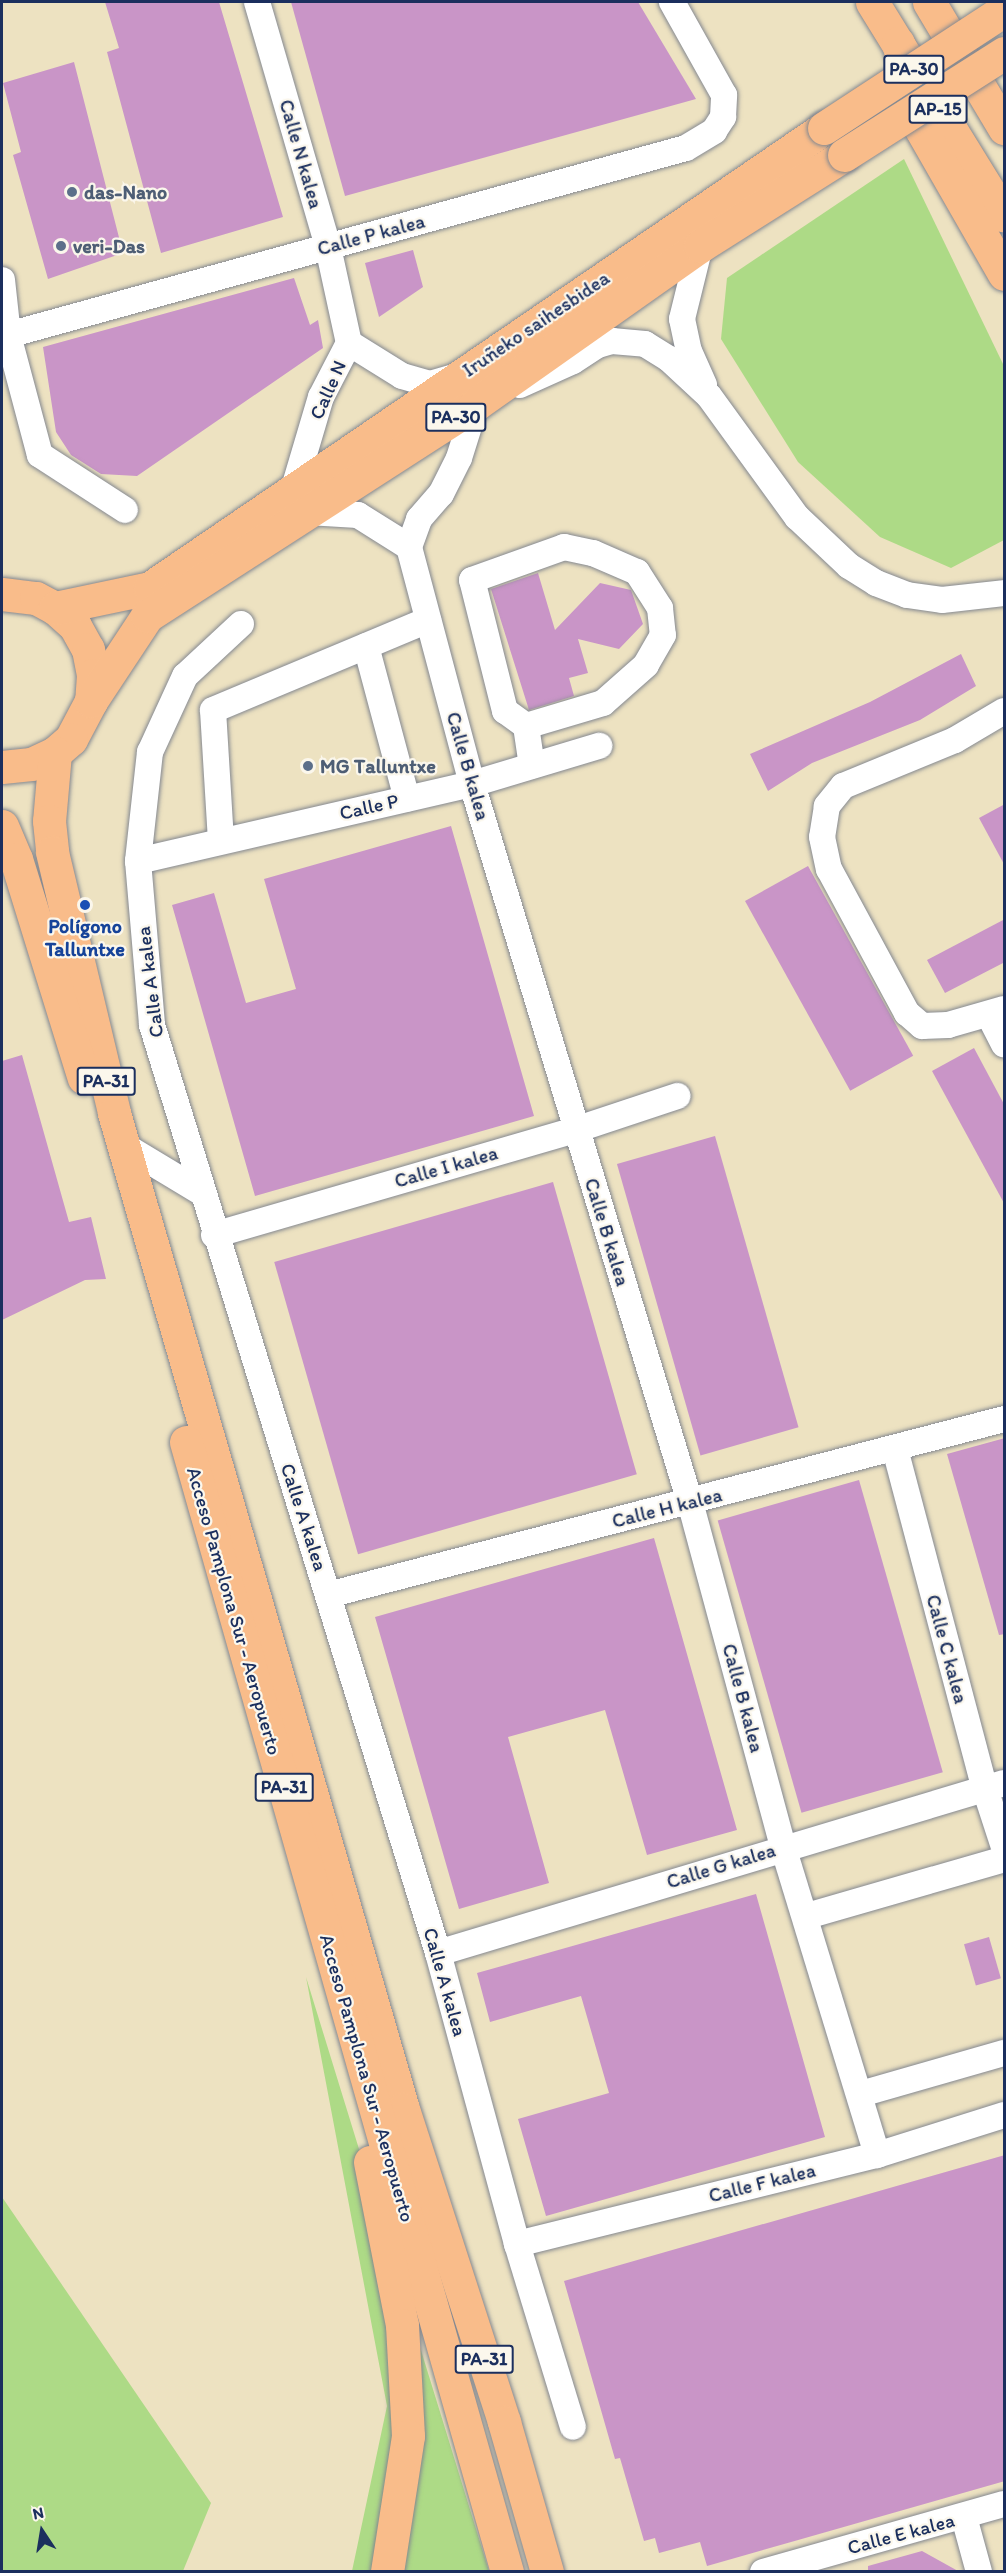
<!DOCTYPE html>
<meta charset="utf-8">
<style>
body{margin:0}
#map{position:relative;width:1006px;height:2573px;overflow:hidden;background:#ede2c1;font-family:Itim,sans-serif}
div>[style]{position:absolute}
.green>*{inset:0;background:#adda86}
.building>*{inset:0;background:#c995c7;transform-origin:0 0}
.roads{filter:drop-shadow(0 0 2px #848890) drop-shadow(0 0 2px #848890)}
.minor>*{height:26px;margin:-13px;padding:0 13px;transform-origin:13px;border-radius:13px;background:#fff}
.highway>*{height:33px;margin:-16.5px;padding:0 16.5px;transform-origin:16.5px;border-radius:16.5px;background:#f9bc8a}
.bridges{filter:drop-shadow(0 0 2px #848890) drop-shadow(0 0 2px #848890)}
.highway-bridge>*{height:33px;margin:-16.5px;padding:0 16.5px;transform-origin:16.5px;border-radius:16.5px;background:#f9bc8a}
.dots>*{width:16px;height:16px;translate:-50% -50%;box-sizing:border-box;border:3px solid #fbf7ec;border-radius:50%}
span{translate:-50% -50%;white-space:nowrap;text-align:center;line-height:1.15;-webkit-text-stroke:4.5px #fbf7ec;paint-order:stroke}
.shield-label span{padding:2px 4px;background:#fbf7ec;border:2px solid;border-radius:4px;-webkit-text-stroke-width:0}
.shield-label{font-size:18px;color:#1b2f5e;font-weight:700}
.street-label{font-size:20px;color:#1b2f5e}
.service-label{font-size:20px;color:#4e5e75;font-weight:700}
.left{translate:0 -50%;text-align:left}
.transit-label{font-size:20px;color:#164399;font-weight:700}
.frame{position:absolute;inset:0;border:3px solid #1b2f5e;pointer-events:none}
.north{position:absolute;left:12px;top:2501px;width:60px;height:60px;-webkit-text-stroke:4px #fbf7ec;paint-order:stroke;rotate:348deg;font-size:16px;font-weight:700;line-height:24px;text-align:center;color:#1b2f5e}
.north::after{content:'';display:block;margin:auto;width:21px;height:27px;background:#1b2f5e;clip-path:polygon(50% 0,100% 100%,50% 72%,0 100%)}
</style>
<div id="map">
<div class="green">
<i style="clip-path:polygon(904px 159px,1004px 366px,1004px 540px,951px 568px,880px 537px,798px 462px,721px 339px,727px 278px)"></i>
<i style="clip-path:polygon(306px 1977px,489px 2571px,352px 2571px,387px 2406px)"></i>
<i style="clip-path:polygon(2px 2197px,211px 2503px,183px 2571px,2px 2571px)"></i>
</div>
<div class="building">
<i style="clip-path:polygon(105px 2px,219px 2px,283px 217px,161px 253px,107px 52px,119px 48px)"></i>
<i style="clip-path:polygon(291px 2px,638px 2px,696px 99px,345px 196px)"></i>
<i style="clip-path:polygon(74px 62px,123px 253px,48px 279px,13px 155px,21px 152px,3px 83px)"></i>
<i style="clip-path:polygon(413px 250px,423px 287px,379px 317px,365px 263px)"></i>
<i style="clip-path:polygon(294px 278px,310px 325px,318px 320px,323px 348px,137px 476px,101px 474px,71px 455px,56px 432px,43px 347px)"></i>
<i style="clip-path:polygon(538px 573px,555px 630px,600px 583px,631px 590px,643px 624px,619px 649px,578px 639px,588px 673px,569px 678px,574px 696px,529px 710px,491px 589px)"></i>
<i style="clip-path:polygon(961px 654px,976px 686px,920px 720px,812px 763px,768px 791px,750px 754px,870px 702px)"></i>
<i style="clip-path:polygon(1005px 804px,1005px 866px,979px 818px)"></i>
<i style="clip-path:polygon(451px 826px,534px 1116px,255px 1196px,172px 905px,214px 893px,246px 1003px,296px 989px,264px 879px)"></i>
<i style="left:808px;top:866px;width:217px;height:72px;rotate:61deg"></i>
<i style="clip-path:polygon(1005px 919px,1005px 962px,945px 993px,927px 960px)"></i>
<i style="clip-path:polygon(974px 1048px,1005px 1106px,1005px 1205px,932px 1071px)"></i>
<i style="clip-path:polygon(22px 1055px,69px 1222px,91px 1217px,106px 1279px,85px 1280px,2px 1320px,2px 1061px)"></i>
<i style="left:715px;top:1136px;width:303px;height:102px;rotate:74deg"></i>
<i style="left:553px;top:1182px;width:304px;height:290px;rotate:74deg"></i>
<i style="clip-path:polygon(1005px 1438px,1005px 1634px,999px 1635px,947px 1454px)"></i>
<i style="left:859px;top:1480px;width:304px;height:147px;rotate:74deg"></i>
<i style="clip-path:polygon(654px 1538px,737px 1830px,647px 1855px,605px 1710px,508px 1737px,549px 1883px,459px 1909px,375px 1617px)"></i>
<i style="clip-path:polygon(756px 1894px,825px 2137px,546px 2216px,518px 2119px,609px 2093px,581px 1996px,490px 2022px,477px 1973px)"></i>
<i style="left:989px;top:1937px;width:43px;height:26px;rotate:74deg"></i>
<i style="clip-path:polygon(1005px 2155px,1005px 2481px,707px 2566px,700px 2542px,659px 2553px,655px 2538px,644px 2541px,620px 2458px,615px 2459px,564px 2281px)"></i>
<i style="clip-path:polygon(922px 2551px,958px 2571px,868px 2571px,868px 2566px)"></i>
</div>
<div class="roads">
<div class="minor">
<i style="left:257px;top:2px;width:255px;rotate:73.8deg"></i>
<i style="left:328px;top:247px;width:98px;rotate:77.7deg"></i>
<i style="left:700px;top:246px;width:75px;rotate:103.9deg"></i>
<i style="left:682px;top:319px;width:33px;rotate:78deg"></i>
<i style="left:689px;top:351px;width:37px;rotate:66deg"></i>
<i style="left:2px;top:280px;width:55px;rotate:83.8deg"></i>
<i style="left:8px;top:335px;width:124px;rotate:75.1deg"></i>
<i style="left:40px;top:455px;width:101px;rotate:32.9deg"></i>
<i style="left:8px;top:335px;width:703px;rotate:-15.42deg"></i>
<i style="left:686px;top:148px;width:33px;rotate:-31deg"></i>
<i style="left:714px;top:131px;width:17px;rotate:-57deg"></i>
<i style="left:723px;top:117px;width:22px;rotate:-87deg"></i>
<i style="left:724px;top:95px;width:107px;rotate:-119.2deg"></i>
<i style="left:520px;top:385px;width:58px;rotate:-24.4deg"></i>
<i style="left:573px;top:361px;width:30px;rotate:-33deg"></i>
<i style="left:598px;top:345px;width:15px;rotate:-16deg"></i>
<i style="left:612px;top:341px;width:33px;rotate:5deg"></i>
<i style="left:645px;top:344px;width:28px;rotate:32deg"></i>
<i style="left:669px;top:359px;width:54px;rotate:42.8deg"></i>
<i style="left:709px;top:396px;width:150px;rotate:54deg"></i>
<i style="left:797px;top:517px;width:71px;rotate:43.3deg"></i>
<i style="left:849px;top:566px;width:32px;rotate:32deg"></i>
<i style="left:876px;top:583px;width:33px;rotate:21deg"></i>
<i style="left:907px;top:595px;width:35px;rotate:8deg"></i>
<i style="left:942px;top:600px;width:62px;rotate:-6.4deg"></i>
<i style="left:294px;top:488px;width:95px;rotate:-73.5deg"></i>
<i style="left:321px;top:397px;width:61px;rotate:-62.6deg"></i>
<i style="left:349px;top:343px;width:62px;rotate:31.9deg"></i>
<i style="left:402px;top:376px;width:29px;rotate:16deg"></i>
<i style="left:430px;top:384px;width:26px;rotate:-16deg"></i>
<i style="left:308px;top:512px;width:50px;rotate:3.4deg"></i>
<i style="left:358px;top:515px;width:60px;rotate:32.1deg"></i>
<i style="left:409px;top:547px;width:30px;rotate:-70deg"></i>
<i style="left:419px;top:519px;width:33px;rotate:-49deg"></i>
<i style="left:441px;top:494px;width:40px;rotate:-63.4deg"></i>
<i style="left:459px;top:458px;width:57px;rotate:-72.5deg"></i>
<i style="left:476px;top:404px;width:9px;rotate:-21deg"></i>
<i style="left:409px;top:547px;width:245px;rotate:75.1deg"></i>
<i style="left:472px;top:784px;width:750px;rotate:73.11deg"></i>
<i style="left:690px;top:1502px;width:357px;rotate:74.9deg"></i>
<i style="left:783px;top:1847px;width:322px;rotate:73deg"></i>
<i style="left:241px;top:624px;width:76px;rotate:137.1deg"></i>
<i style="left:185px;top:676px;width:84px;rotate:114.7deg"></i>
<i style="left:150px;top:752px;width:110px;rotate:96.3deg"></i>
<i style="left:138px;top:861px;width:165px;rotate:85.1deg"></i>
<i style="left:152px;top:1025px;width:971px;rotate:72.87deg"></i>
<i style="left:438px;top:1953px;width:302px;rotate:74.8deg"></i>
<i style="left:517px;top:2244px;width:191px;rotate:73deg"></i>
<i style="left:366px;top:646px;width:158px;rotate:75deg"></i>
<i style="left:1004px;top:711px;width:57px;rotate:149.4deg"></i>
<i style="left:955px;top:740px;width:121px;rotate:157.7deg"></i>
<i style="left:843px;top:786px;width:26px;rotate:129deg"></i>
<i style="left:827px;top:806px;width:31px;rotate:99deg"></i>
<i style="left:822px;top:837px;width:33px;rotate:78deg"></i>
<i style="left:829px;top:869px;width:164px;rotate:61.6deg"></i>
<i style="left:907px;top:1013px;width:20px;rotate:41deg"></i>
<i style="left:922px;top:1026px;width:26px;rotate:-2deg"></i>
<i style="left:948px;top:1025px;width:58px;rotate:-15.9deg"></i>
<i style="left:526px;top:726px;width:26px;rotate:-144deg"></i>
<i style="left:505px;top:711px;width:135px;rotate:-104.1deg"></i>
<i style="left:472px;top:580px;width:98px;rotate:-19.7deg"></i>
<i style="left:564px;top:547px;width:30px;rotate:12deg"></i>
<i style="left:593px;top:553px;width:48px;rotate:23.4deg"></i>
<i style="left:637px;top:572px;width:43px;rotate:57.4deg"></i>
<i style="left:660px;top:608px;width:27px;rotate:84deg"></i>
<i style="left:663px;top:635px;width:34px;rotate:120deg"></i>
<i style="left:646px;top:665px;width:57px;rotate:138.5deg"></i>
<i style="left:603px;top:703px;width:80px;rotate:163.4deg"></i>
<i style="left:526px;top:726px;width:40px;rotate:81.5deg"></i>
<i style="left:221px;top:841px;width:131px;rotate:-93.5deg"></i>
<i style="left:213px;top:710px;width:233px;rotate:-22.7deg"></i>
<i style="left:138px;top:861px;width:343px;rotate:-13deg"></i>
<i style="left:472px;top:784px;width:133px;rotate:-16.7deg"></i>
<i style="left:989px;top:1015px;width:33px;rotate:63deg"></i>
<i style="left:123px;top:1145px;width:91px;rotate:31.1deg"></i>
<i style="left:214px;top:1235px;width:376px;rotate:-16.2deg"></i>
<i style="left:575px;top:1130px;width:108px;rotate:-18.4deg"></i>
<i style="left:895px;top:1449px;width:352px;rotate:75.2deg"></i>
<i style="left:985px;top:1789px;width:61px;rotate:71.9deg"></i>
<i style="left:328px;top:1595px;width:699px;rotate:-14.59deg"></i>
<i style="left:807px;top:1916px;width:205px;rotate:-16.1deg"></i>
<i style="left:438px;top:1953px;width:591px;rotate:-16.72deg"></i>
<i style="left:861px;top:2094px;width:149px;rotate:-16deg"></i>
<i style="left:517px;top:2244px;width:371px;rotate:-13.9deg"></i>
<i style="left:877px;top:2155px;width:133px;rotate:-17.5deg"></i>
<i style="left:964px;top:2517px;width:57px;rotate:74.7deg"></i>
<i style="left:763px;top:2572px;width:250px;rotate:-15.8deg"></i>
</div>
<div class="highway">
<i style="left:872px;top:2px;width:251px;rotate:58.3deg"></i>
<i style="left:929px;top:2px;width:147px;rotate:59.2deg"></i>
<i style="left:898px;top:43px;width:89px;rotate:75deg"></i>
<i style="left:921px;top:129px;width:167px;rotate:60.2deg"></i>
<i style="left:2px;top:594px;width:34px;rotate:7deg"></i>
<i style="left:36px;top:598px;width:21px;rotate:28deg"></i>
<i style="left:55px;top:608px;width:27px;rotate:42deg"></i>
<i style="left:75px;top:626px;width:26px;rotate:61deg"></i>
<i style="left:88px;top:649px;width:26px;rotate:79deg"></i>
<i style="left:93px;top:675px;width:26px;rotate:94deg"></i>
<i style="left:91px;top:701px;width:43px;rotate:117.8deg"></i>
<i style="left:71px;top:739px;width:21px;rotate:139deg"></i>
<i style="left:55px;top:753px;width:26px;rotate:155deg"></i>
<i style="left:31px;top:764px;width:29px;rotate:174deg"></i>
<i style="left:55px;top:608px;width:97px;rotate:-11.9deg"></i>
<i style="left:150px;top:588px;width:816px;rotate:-34.31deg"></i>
<i style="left:91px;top:701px;width:102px;rotate:-56.6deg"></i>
<i style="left:147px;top:616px;width:391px;rotate:-32.8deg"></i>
<i style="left:476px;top:404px;width:274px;rotate:-35.2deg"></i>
<i style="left:700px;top:246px;width:170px;rotate:-32.3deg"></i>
<i style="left:55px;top:753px;width:68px;rotate:95deg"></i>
<i style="left:49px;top:821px;width:31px;rotate:84deg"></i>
<i style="left:52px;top:852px;width:268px;rotate:76.6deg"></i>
<i style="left:114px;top:1113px;width:1037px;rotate:73.82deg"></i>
<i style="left:403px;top:2109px;width:329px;rotate:72.1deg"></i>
<i style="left:504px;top:2422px;width:156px;rotate:74deg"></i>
<i style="left:2px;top:826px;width:36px;rotate:67deg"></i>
<i style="left:16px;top:859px;width:229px;rotate:72.8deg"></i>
<i style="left:186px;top:1442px;width:1175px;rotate:74.14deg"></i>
<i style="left:370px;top:2162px;width:166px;rotate:78.9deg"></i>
<i style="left:402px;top:2325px;width:111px;rotate:86.9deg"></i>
<i style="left:408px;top:2436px;width:138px;rotate:98.8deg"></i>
</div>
</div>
<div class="bridges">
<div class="highway-bridge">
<i style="left:824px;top:128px;width:215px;rotate:-33.2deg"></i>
<i style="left:844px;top:155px;width:190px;rotate:-32.5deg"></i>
</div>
</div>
<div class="dots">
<i style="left:72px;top:192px;background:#5c6f8a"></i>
<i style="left:61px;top:246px;background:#5c6f8a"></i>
<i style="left:308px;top:766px;background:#5c6f8a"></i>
<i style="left:85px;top:905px;background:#1a4fb4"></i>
</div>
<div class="shield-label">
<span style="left:914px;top:69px">PA-30</span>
<span style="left:938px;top:109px">AP-15</span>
<span style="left:456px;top:417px">PA-30</span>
<span style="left:106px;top:1081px">PA-31</span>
<span style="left:284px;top:1787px">PA-31</span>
<span style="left:484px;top:2359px">PA-31</span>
</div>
<div class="street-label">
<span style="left:301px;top:154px;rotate:74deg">Calle N kalea</span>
<span style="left:371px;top:235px;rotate:-15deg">Calle P kalea</span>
<span style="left:536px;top:324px;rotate:-34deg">Iruñeko saihesbidea</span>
<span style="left:328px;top:390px;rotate:-66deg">Calle N</span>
<span style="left:468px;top:766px;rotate:74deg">Calle B kalea</span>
<span style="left:369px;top:807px;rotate:-13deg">Calle P</span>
<span style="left:150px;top:982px;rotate:-97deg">Calle A kalea</span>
<span style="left:446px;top:1167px;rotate:-16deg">Calle I kalea</span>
<span style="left:607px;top:1232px;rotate:73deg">Calle B kalea</span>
<span style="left:667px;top:1508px;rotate:-14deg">Calle H kalea</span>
<span style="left:304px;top:1517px;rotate:72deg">Calle A kalea</span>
<span style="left:234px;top:1611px;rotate:74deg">Acceso Pamplona Sur - Aeropuerto</span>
<span style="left:947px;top:1649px;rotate:75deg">Calle C kalea</span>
<span style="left:743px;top:1698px;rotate:75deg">Calle B kalea</span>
<span style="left:721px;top:1866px;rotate:-17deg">Calle G kalea</span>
<span style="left:445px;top:1982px;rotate:74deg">Calle A kalea</span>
<span style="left:367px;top:2078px;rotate:74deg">Acceso Pamplona Sur - Aeropuerto</span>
<span style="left:762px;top:2183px;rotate:-14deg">Calle F kalea</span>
<span style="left:901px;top:2534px;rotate:-15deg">Calle E kalea</span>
</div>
<div class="service-label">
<span class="left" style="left:84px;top:192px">das-Nano</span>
<span class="left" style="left:73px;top:246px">veri-Das</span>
<span class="left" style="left:320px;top:766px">MG Talluntxe</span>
</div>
<div class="transit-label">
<span style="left:85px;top:938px">Polígono<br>Talluntxe</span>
</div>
<div class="frame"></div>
<div class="north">N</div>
</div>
